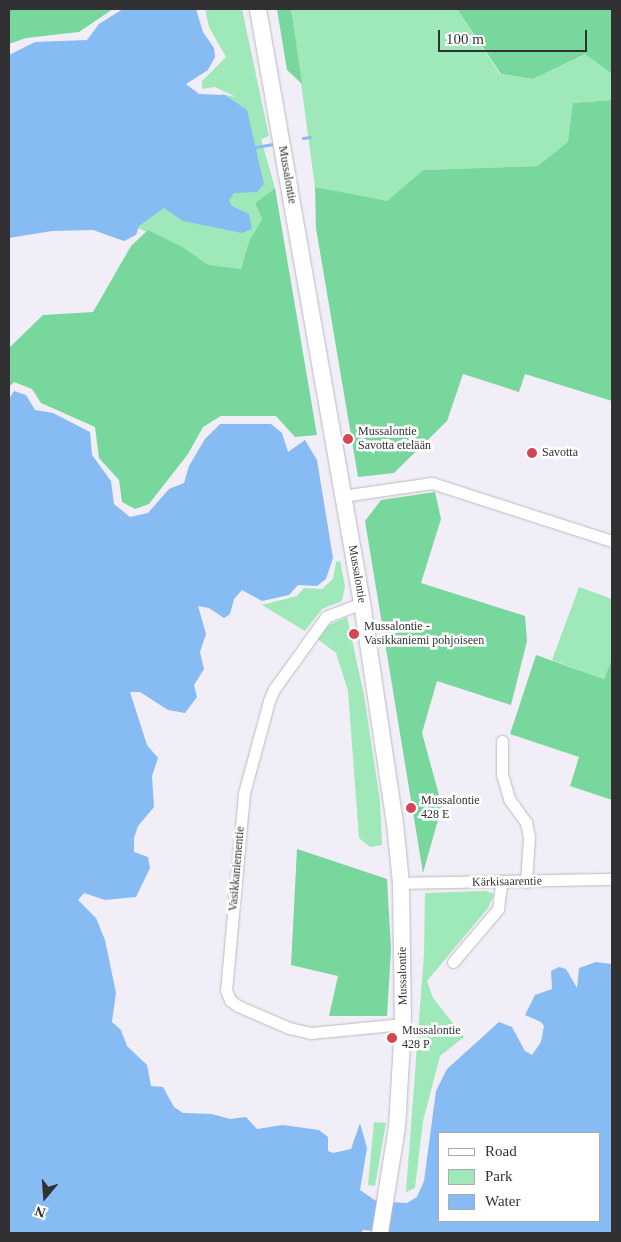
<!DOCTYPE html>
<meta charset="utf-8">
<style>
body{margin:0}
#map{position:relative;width:621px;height:1242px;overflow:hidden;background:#f2eef7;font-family:Georgia,serif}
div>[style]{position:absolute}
.green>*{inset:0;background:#9fe8ba}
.forest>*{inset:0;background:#78d79d}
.water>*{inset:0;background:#87bbf4}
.stream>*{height:3px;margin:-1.5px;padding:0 1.5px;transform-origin:1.5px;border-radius:1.5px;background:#87bbf4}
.roads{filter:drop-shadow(0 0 1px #bdb9c1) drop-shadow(0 0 1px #bdb9c1)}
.minor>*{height:11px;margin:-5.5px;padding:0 5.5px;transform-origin:5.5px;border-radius:5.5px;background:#fff}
.secondary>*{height:16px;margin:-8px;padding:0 8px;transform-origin:8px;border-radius:8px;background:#fff}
.dots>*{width:14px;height:14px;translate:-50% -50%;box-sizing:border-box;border:2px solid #fff;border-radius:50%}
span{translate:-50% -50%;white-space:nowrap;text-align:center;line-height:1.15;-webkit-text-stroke:5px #fff;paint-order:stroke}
.street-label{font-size:12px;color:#313033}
.poi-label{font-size:12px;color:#313033}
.left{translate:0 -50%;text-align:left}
.frame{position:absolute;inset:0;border:10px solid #313033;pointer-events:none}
.legend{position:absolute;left:438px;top:1132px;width:162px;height:90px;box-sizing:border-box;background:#fff;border:1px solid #adacad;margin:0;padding:6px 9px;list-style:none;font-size:15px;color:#313033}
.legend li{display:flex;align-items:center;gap:10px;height:25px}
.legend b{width:25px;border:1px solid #adacad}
.north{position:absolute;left:20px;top:1172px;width:50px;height:50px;-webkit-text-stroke:4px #fff;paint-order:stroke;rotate:198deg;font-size:14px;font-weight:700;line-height:20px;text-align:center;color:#313033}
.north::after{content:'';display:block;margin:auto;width:18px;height:22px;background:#313033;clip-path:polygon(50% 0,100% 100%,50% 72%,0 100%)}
.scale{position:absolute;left:438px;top:30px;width:149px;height:22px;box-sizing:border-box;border:2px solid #313033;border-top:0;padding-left:6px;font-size:15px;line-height:18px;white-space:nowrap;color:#313033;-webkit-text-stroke:4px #fff;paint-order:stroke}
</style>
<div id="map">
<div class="green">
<i style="clip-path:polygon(205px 9px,242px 9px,269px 136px,261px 139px,275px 188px,255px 203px,262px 219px,249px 241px,241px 269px,208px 266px,184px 248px,133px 226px,247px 153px,222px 94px,236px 97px,215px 87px,202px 89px,202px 81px,226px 57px,209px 27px)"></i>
<i style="clip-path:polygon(291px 9px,457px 9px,500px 74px,533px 79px,585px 54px,612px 74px,612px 100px,573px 103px,612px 148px,538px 166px,423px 170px,387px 201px,350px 197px,315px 187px)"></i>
<i style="clip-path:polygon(340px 561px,345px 586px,342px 601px,322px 609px,305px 631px,262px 605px,297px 596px,304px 588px,322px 589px,333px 579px,336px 562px)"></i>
<i style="clip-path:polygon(579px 587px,612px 599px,612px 659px,604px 679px,552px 660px)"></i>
<i style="clip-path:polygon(347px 617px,364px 695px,380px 801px,382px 845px,370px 847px,359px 838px,348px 691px,336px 653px,315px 637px,331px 624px)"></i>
<i style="clip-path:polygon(486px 891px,494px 894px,488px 908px,427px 981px,433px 998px,464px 1037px,440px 1056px,423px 1121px,415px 1188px,406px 1192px,424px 954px,425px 893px)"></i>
<i style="clip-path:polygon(374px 1122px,386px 1123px,375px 1186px,368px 1185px)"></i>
</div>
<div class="forest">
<i style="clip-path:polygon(9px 9px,113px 9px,79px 32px,26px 38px,9px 44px)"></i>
<i style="clip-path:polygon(277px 9px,291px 9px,302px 84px,287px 70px)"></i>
<i style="clip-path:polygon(457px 9px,612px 9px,612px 74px,585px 54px,533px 79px,501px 74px)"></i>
<i style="clip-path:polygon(612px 100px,612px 401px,525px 374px,519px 392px,463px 374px,447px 421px,394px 473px,358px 477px,316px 228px,315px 187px,387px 201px,423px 170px,538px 166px,568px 142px,573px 103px)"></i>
<i style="clip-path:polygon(275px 188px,317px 435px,295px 437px,276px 416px,221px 416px,203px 427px,188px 454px,149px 504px,135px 509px,122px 502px,119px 480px,99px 458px,95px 427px,41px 403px,32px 389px,14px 382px,9px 387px,9px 348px,43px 315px,93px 312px,131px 246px,148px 230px,184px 248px,208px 265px,241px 269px,249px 241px,262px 219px,255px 203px)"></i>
<i style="clip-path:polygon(435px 492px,441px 519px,421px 583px,525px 616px,527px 641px,511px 705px,437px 681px,422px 733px,442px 806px,423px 873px,365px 521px,381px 500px)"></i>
<i style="clip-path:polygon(536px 655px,604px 679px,612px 659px,612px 800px,570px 786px,579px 757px,510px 734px)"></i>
<i style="clip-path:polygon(297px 849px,387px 879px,391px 950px,387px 1016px,329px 1016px,338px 976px,291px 965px)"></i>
</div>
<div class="water">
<i style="clip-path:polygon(123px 9px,196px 9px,203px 32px,214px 48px,215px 57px,208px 70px,186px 84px,199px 94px,225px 95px,247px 110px,264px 184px,257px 192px,234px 193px,229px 200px,232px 206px,249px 214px,252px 229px,242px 233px,183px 221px,164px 208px,139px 226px,136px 235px,124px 241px,93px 230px,52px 231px,9px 238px,9px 55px,35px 42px,87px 40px,99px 24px)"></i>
<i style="clip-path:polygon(evenodd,14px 391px,26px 395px,35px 410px,53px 413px,90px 432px,92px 455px,111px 481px,114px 504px,130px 517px,148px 513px,169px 489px,184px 483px,189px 466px,205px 439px,220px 424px,271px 424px,282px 433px,288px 452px,305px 440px,317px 460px,333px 558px,326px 579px,317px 586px,298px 585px,289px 595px,262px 601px,242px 590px,234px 599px,230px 614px,224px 618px,209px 608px,198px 606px,206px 634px,200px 652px,204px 669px,194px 685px,197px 697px,185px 713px,168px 710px,140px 692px,130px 692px,147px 745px,158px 758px,152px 776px,154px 807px,138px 826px,134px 838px,134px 852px,148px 857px,150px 868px,136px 897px,105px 900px,84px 893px,78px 900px,96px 918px,105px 940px,116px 993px,112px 1022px,121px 1030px,127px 1046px,147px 1065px,151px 1086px,163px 1087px,174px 1107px,183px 1113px,212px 1114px,230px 1119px,246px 1117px,257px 1129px,283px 1125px,319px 1130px,328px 1137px,328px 1151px,333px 1153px,351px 1149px,360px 1123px,367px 1148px,360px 1190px,376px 1201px,407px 1203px,417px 1197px,424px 1181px,436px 1091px,447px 1069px,499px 1022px,512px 1027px,525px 1051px,532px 1055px,541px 1042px,544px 1026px,541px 1022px,525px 1015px,535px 995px,552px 989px,551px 971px,559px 967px,566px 969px,577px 988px,579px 968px,596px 962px,612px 964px,612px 1233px,393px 1233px,363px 1230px,361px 1233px,9px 1233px,9px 399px,14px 391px,440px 1133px,600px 1133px,600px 1221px,440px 1221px,440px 1133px)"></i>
</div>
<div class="stream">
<i style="left:303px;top:138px;width:7px;rotate:-8deg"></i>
<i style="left:256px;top:147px;width:17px;rotate:-10deg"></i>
</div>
<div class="roads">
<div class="minor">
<i style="left:342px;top:496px;width:91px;rotate:-8.2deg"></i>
<i style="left:432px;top:483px;width:189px;rotate:17.9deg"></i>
<i style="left:362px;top:603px;width:39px;rotate:159deg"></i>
<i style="left:326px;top:617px;width:89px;rotate:125.8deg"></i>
<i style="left:274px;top:689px;width:13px;rotate:113deg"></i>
<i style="left:269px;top:701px;width:95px;rotate:105.2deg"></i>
<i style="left:244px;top:793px;width:198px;rotate:95.2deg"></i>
<i style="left:226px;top:990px;width:11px;rotate:68deg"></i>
<i style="left:230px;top:1000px;width:10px;rotate:37deg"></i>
<i style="left:238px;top:1006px;width:56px;rotate:23.3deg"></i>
<i style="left:289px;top:1028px;width:23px;rotate:13deg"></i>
<i style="left:311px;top:1033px;width:92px;rotate:-5.6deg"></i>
<i style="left:502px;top:741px;width:33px;rotate:90deg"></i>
<i style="left:502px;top:774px;width:26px;rotate:74deg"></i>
<i style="left:509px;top:799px;width:29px;rotate:54deg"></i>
<i style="left:526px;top:822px;width:15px;rotate:79deg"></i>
<i style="left:529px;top:837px;width:45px;rotate:93.8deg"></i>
<i style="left:401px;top:883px;width:211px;rotate:-1.1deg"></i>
<i style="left:453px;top:962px;width:70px;rotate:-49.7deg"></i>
<i style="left:498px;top:909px;width:26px;rotate:-83deg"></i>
</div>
<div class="secondary">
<i style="left:258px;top:9px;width:603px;rotate:80.07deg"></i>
<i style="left:362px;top:603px;width:222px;rotate:81.5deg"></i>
<i style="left:395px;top:823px;width:60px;rotate:84.3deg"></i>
<i style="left:401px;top:883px;width:141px;rotate:89.2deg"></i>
<i style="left:403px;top:1024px;width:103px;rotate:93.3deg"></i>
<i style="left:397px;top:1127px;width:107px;rotate:99.1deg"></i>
</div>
</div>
<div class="dots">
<i style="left:348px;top:439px;background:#d64553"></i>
<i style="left:532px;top:453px;background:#d64553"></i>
<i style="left:354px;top:634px;background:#d64553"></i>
<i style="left:411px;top:808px;background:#d64553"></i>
<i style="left:392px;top:1038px;background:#d64553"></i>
</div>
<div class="street-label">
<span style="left:287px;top:175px;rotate:80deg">Mussalontie</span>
<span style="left:357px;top:574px;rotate:80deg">Mussalontie</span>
<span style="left:237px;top:869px;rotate:-85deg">Vasikkaniementie</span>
<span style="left:507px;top:882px;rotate:-1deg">Kärkisaarentie</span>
<span style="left:403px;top:976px;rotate:-91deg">Mussalontie</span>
</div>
<div class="poi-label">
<span class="left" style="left:358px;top:439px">Mussalontie<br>Savotta etelään</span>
<span class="left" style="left:542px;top:453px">Savotta</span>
<span class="left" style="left:364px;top:634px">Mussalontie -<br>Vasikkaniemi pohjoiseen</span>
<span class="left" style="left:421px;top:808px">Mussalontie<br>428 E</span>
<span class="left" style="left:402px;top:1038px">Mussalontie<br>428 P</span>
</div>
<div class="frame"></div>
<ul class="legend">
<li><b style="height:6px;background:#fff"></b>Road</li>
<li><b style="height:14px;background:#9fe8ba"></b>Park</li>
<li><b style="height:14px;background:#87bbf4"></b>Water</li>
</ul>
<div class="north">N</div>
<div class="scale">100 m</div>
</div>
